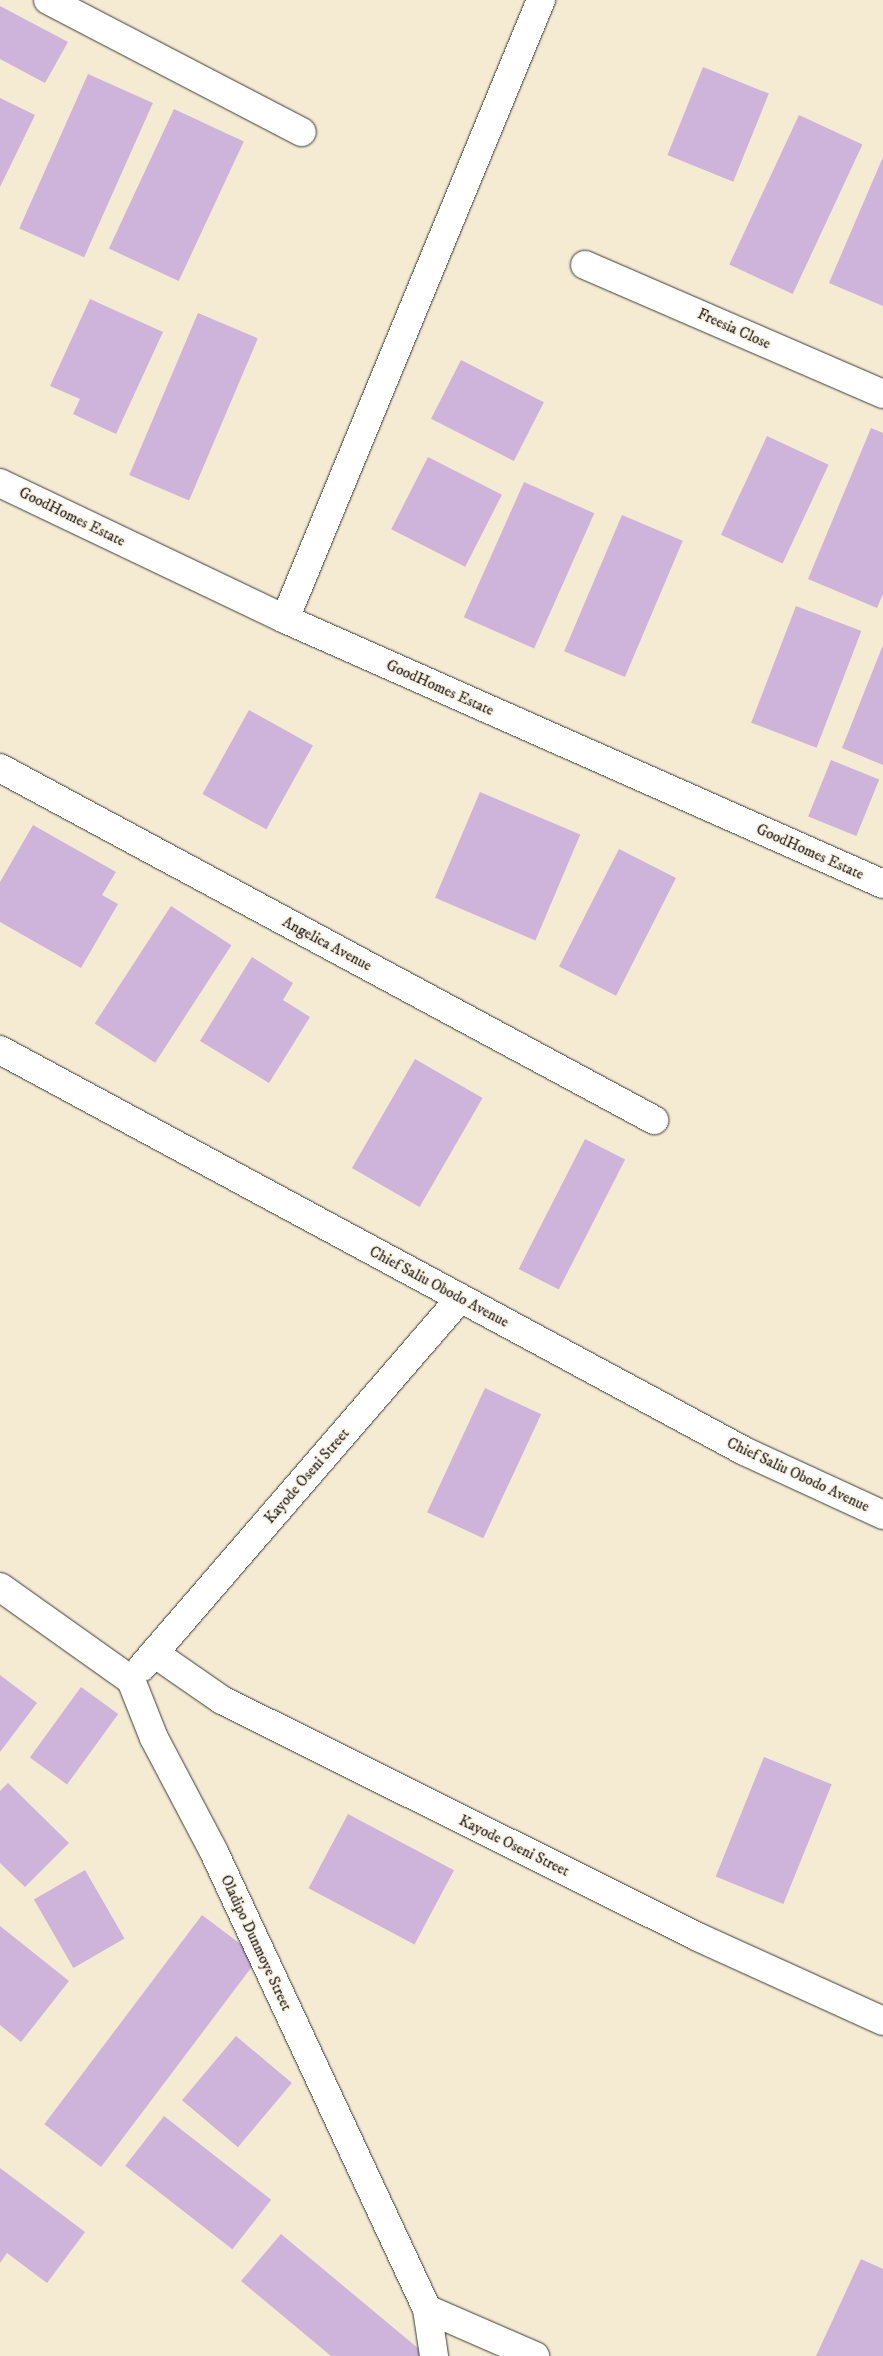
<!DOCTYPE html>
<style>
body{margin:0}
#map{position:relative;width:883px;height:2356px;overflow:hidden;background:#f4ebd2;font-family:"IM FELL DW Pica",serif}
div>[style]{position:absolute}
.building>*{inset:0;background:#ceb4da;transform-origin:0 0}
.roads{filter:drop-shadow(0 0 1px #3c3b37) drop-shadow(0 0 1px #3c3b37)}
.minor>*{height:28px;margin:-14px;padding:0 14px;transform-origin:14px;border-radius:14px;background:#fff}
.tertiary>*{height:28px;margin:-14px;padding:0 14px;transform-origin:14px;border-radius:14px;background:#fff}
span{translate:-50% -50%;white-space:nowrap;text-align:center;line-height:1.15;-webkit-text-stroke:4px #fcf5e5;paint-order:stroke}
.street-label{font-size:15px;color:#1c1c1c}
</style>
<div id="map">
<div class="building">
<i style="clip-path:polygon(0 6px,68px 42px,45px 83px,0 59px)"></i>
<i style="left:703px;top:67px;width:71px;height:95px;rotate:22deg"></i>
<i style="left:88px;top:74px;width:71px;height:169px;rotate:24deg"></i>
<i style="clip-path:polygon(0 98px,35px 115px,0 187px)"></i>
<i style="left:174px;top:109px;width:77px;height:154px;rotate:25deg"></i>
<i style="left:799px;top:115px;width:70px;height:165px;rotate:25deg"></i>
<i style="clip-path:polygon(883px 157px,883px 306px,829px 283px)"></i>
<i style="clip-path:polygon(90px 299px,163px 332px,116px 434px,73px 414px,80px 399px,50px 386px)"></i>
<i style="left:198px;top:313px;width:65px;height:176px;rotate:23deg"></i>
<i style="left:461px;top:360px;width:93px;height:66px;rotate:27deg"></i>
<i style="clip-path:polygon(871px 428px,883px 433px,883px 594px,877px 608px,808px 579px)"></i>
<i style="left:767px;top:436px;width:68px;height:109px;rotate:25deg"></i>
<i style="left:428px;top:457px;width:83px;height:81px;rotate:27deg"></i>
<i style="left:524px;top:482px;width:77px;height:148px;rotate:24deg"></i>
<i style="left:622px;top:515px;width:66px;height:148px;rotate:23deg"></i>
<i style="left:796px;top:606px;width:70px;height:125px;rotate:21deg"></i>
<i style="clip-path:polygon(883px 645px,883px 765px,842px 748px)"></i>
<i style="left:249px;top:710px;width:73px;height:96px;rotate:29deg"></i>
<i style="left:831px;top:760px;width:52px;height:61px;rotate:22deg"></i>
<i style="left:480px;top:792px;width:109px;height:115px;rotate:23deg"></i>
<i style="clip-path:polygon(33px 825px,116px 872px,102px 895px,118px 904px,81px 968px,0 922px,0 882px)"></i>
<i style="left:619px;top:849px;width:64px;height:132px;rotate:27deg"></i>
<i style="left:171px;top:906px;width:72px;height:140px;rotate:33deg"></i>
<i style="clip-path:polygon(252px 957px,293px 983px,283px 1000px,310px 1017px,269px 1083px,200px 1041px)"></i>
<i style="left:415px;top:1059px;width:78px;height:126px;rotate:30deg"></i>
<i style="left:585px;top:1139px;width:45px;height:146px;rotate:27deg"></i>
<i style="left:485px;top:1388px;width:62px;height:137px;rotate:25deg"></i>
<i style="clip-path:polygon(0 1675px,37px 1703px,0 1752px)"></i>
<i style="left:81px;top:1687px;width:46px;height:87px;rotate:36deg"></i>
<i style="left:764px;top:1757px;width:73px;height:129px;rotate:22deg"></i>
<i style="clip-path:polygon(8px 1783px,69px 1843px,25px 1887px,0 1863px,0 1791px)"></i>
<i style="left:348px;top:1814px;width:120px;height:84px;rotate:28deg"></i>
<i style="left:85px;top:1870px;width:79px;height:59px;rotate:60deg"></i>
<i style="left:202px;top:1915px;width:71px;height:262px;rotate:37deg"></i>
<i style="clip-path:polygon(0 1926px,69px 1981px,21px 2042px,0 2025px)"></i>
<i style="left:236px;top:2036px;width:73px;height:84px;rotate:40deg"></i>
<i style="left:164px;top:2116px;width:136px;height:63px;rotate:38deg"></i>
<i style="clip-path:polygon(0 2168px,85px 2232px,47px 2283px,7px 2253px,0 2263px)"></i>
<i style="clip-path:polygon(281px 2234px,425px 2354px,423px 2356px,331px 2356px,241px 2281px)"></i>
<i style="clip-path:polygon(861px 2259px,883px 2269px,883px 2356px,816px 2356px)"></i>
</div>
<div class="roads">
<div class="minor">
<i style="left:48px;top:0;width:286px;rotate:27.5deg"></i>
<i style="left:585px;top:265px;width:325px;rotate:23.4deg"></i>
<i style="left:0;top:483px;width:316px;rotate:25.5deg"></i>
<i style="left:285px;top:619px;width:654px;rotate:23.9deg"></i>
<i style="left:285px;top:619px;width:670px;rotate:-67.53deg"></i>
<i style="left:0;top:768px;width:743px;rotate:28.29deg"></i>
<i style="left:0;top:1587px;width:161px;rotate:35.4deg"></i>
<i style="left:131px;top:1680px;width:62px;rotate:68.4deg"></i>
<i style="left:154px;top:1738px;width:129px;rotate:62.2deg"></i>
<i style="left:214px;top:1852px;width:504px;rotate:65.01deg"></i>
<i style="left:427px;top:2309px;width:48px;rotate:81.5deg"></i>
<i style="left:154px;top:1653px;width:83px;rotate:34.7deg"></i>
<i style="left:222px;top:1700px;width:532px;rotate:26.47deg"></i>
<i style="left:698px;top:1937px;width:203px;rotate:24.4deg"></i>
<i style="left:142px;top:1667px;width:487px;rotate:-49.2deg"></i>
<i style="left:427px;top:2309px;width:118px;rotate:23.5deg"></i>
</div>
<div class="tertiary">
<i style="left:0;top:1050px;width:845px;rotate:28.32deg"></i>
<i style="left:744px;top:1451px;width:153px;rotate:24.7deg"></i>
</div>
</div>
<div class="street-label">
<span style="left:734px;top:329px;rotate:24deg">Freesia Close</span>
<span style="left:72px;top:517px;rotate:26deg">GoodHomes Estate</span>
<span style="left:440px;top:688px;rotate:24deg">GoodHomes Estate</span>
<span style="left:810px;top:852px;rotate:24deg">GoodHomes Estate</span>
<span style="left:327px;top:944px;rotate:28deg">Angelica Avenue</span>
<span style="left:439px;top:1287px;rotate:28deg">Chief Saliu Obodo Avenue</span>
<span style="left:798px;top:1475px;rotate:25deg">Chief Saliu Obodo Avenue</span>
<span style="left:307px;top:1476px;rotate:-49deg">Kayode Oseni Street</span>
<span style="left:514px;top:1846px;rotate:26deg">Kayode Oseni Street</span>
<span style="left:256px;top:1943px;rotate:65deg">Oladipo Dunmoye Street</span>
</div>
</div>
